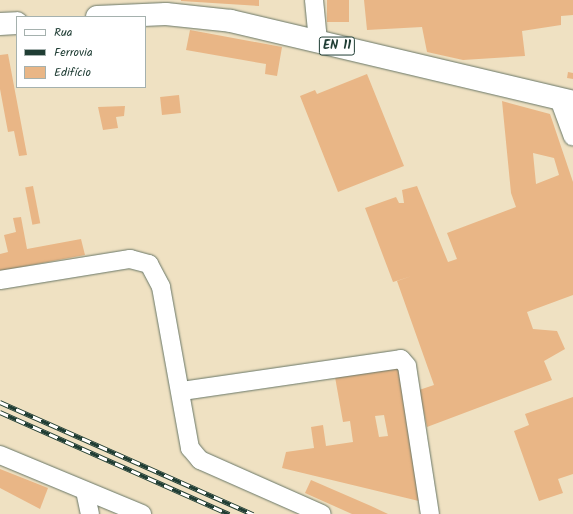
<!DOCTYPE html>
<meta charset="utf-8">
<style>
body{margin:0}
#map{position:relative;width:573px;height:514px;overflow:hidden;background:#efe1c2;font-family:Kalam,sans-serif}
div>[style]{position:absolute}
.building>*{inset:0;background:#e9b686;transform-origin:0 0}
.roads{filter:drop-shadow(0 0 1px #687666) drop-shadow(0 0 1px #687666)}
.minor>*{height:18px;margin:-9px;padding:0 9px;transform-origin:9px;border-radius:9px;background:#fff}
.major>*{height:22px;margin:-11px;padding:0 11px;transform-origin:11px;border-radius:11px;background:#fff}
.rail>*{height:4.5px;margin-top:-2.25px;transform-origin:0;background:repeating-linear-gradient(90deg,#fff 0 9px,#1f3d34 0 18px);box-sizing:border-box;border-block:1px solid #1f3d34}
span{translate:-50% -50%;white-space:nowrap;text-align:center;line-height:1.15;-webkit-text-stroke:3.5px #fff;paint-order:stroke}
.shield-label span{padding:1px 3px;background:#fff;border:1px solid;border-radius:3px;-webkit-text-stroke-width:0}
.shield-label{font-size:13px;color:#1f3d34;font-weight:700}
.legend{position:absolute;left:16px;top:16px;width:130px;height:72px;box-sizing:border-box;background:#fff;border:1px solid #a5b1ae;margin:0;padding:5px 7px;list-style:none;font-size:12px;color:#1f3d34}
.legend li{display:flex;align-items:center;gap:8px;height:20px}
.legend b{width:20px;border:1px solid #a5b1ae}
</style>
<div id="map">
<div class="building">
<i style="clip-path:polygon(181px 0,259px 0,259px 6px,181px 1px)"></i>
<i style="left:327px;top:0;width:22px;height:22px"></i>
<i style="clip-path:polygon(364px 0,573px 0,573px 15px,561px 16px,561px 25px,522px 31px,525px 56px,463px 60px,427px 52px,422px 27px,367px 30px)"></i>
<i style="clip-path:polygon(190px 30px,282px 47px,277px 76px,265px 74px,266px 64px,186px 50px)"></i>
<i style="clip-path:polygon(8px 54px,27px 155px,19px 156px,14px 131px,8px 132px,0 89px,0 55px)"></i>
<i style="clip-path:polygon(568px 72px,573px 73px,573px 79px,567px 78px)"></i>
<i style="clip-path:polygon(367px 74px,404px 166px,338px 192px,300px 96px,315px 90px,317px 94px)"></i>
<i style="left:179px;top:95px;width:18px;height:19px;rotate:84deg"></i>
<i style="clip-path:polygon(evenodd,502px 101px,550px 114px,573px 182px,573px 295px,527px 312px,533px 329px,557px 331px,565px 349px,544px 361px,552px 380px,427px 427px,419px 390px,434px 385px,397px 281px,412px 276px,393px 282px,365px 208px,396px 197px,399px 203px,404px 203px,402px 190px,417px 186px,448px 262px,457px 259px,447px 233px,516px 207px,511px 193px,502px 101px,533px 153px,554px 158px,559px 175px,536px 184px,533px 153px)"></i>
<i style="clip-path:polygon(125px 106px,124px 116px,116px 117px,118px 128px,103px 130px,98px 107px)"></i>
<i style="left:33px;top:186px;width:38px;height:8px;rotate:79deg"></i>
<i style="clip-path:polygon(21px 217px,27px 249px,81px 239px,85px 255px,0 271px,0 254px,8px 252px,4px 235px,16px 232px,13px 218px)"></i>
<i style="clip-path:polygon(evenodd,401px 366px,423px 502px,282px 468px,286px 452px,314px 448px,311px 427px,323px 425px,326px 446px,353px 442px,350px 421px,343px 422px,335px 377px,401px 366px,384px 415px,388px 436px,379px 437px,375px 416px,384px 415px)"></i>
<i style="clip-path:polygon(573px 397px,573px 474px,558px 479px,563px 493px,539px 501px,514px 431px,529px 425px,525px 414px)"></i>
<i style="clip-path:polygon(0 469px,48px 488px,40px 509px,0 488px)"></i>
<i style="clip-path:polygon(311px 480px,371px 506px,388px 514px,352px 514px,305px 493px)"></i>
</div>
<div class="roads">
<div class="minor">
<i style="left:314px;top:0;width:41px;rotate:84.4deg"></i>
<i style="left:559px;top:99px;width:40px;rotate:69.8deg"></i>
<i style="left:0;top:280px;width:132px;rotate:-9.2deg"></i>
<i style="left:130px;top:259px;width:20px;rotate:15deg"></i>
<i style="left:149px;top:264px;width:26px;rotate:62deg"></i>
<i style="left:161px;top:287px;width:164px;rotate:79.8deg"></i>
<i style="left:190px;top:448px;width:16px;rotate:50deg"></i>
<i style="left:200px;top:460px;width:133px;rotate:23.9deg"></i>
<i style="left:182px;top:391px;width:221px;rotate:-8.3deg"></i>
<i style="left:401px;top:359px;width:9px;rotate:49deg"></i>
<i style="left:407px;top:366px;width:150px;rotate:81.2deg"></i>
<i style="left:0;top:455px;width:154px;rotate:22.6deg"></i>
<i style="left:85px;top:491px;width:24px;rotate:78deg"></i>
</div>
<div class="major">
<i style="left:97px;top:17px;width:69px;rotate:-2.5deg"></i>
<i style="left:166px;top:14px;width:65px;rotate:6.1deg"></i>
<i style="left:231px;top:21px;width:351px;rotate:13.3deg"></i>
<i style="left:0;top:24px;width:17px;rotate:-3deg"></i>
</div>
</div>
<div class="rail">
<i style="left:0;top:402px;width:277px;rotate:23.9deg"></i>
<i style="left:0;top:412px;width:251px;rotate:24deg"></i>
</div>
<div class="shield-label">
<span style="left:337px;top:46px">EN 11</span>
</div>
<ul class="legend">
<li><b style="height:5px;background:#fff"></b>Rua</li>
<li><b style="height:5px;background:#1f3d34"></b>Ferrovia</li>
<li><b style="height:11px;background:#e9b686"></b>Edifício</li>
</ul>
</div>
